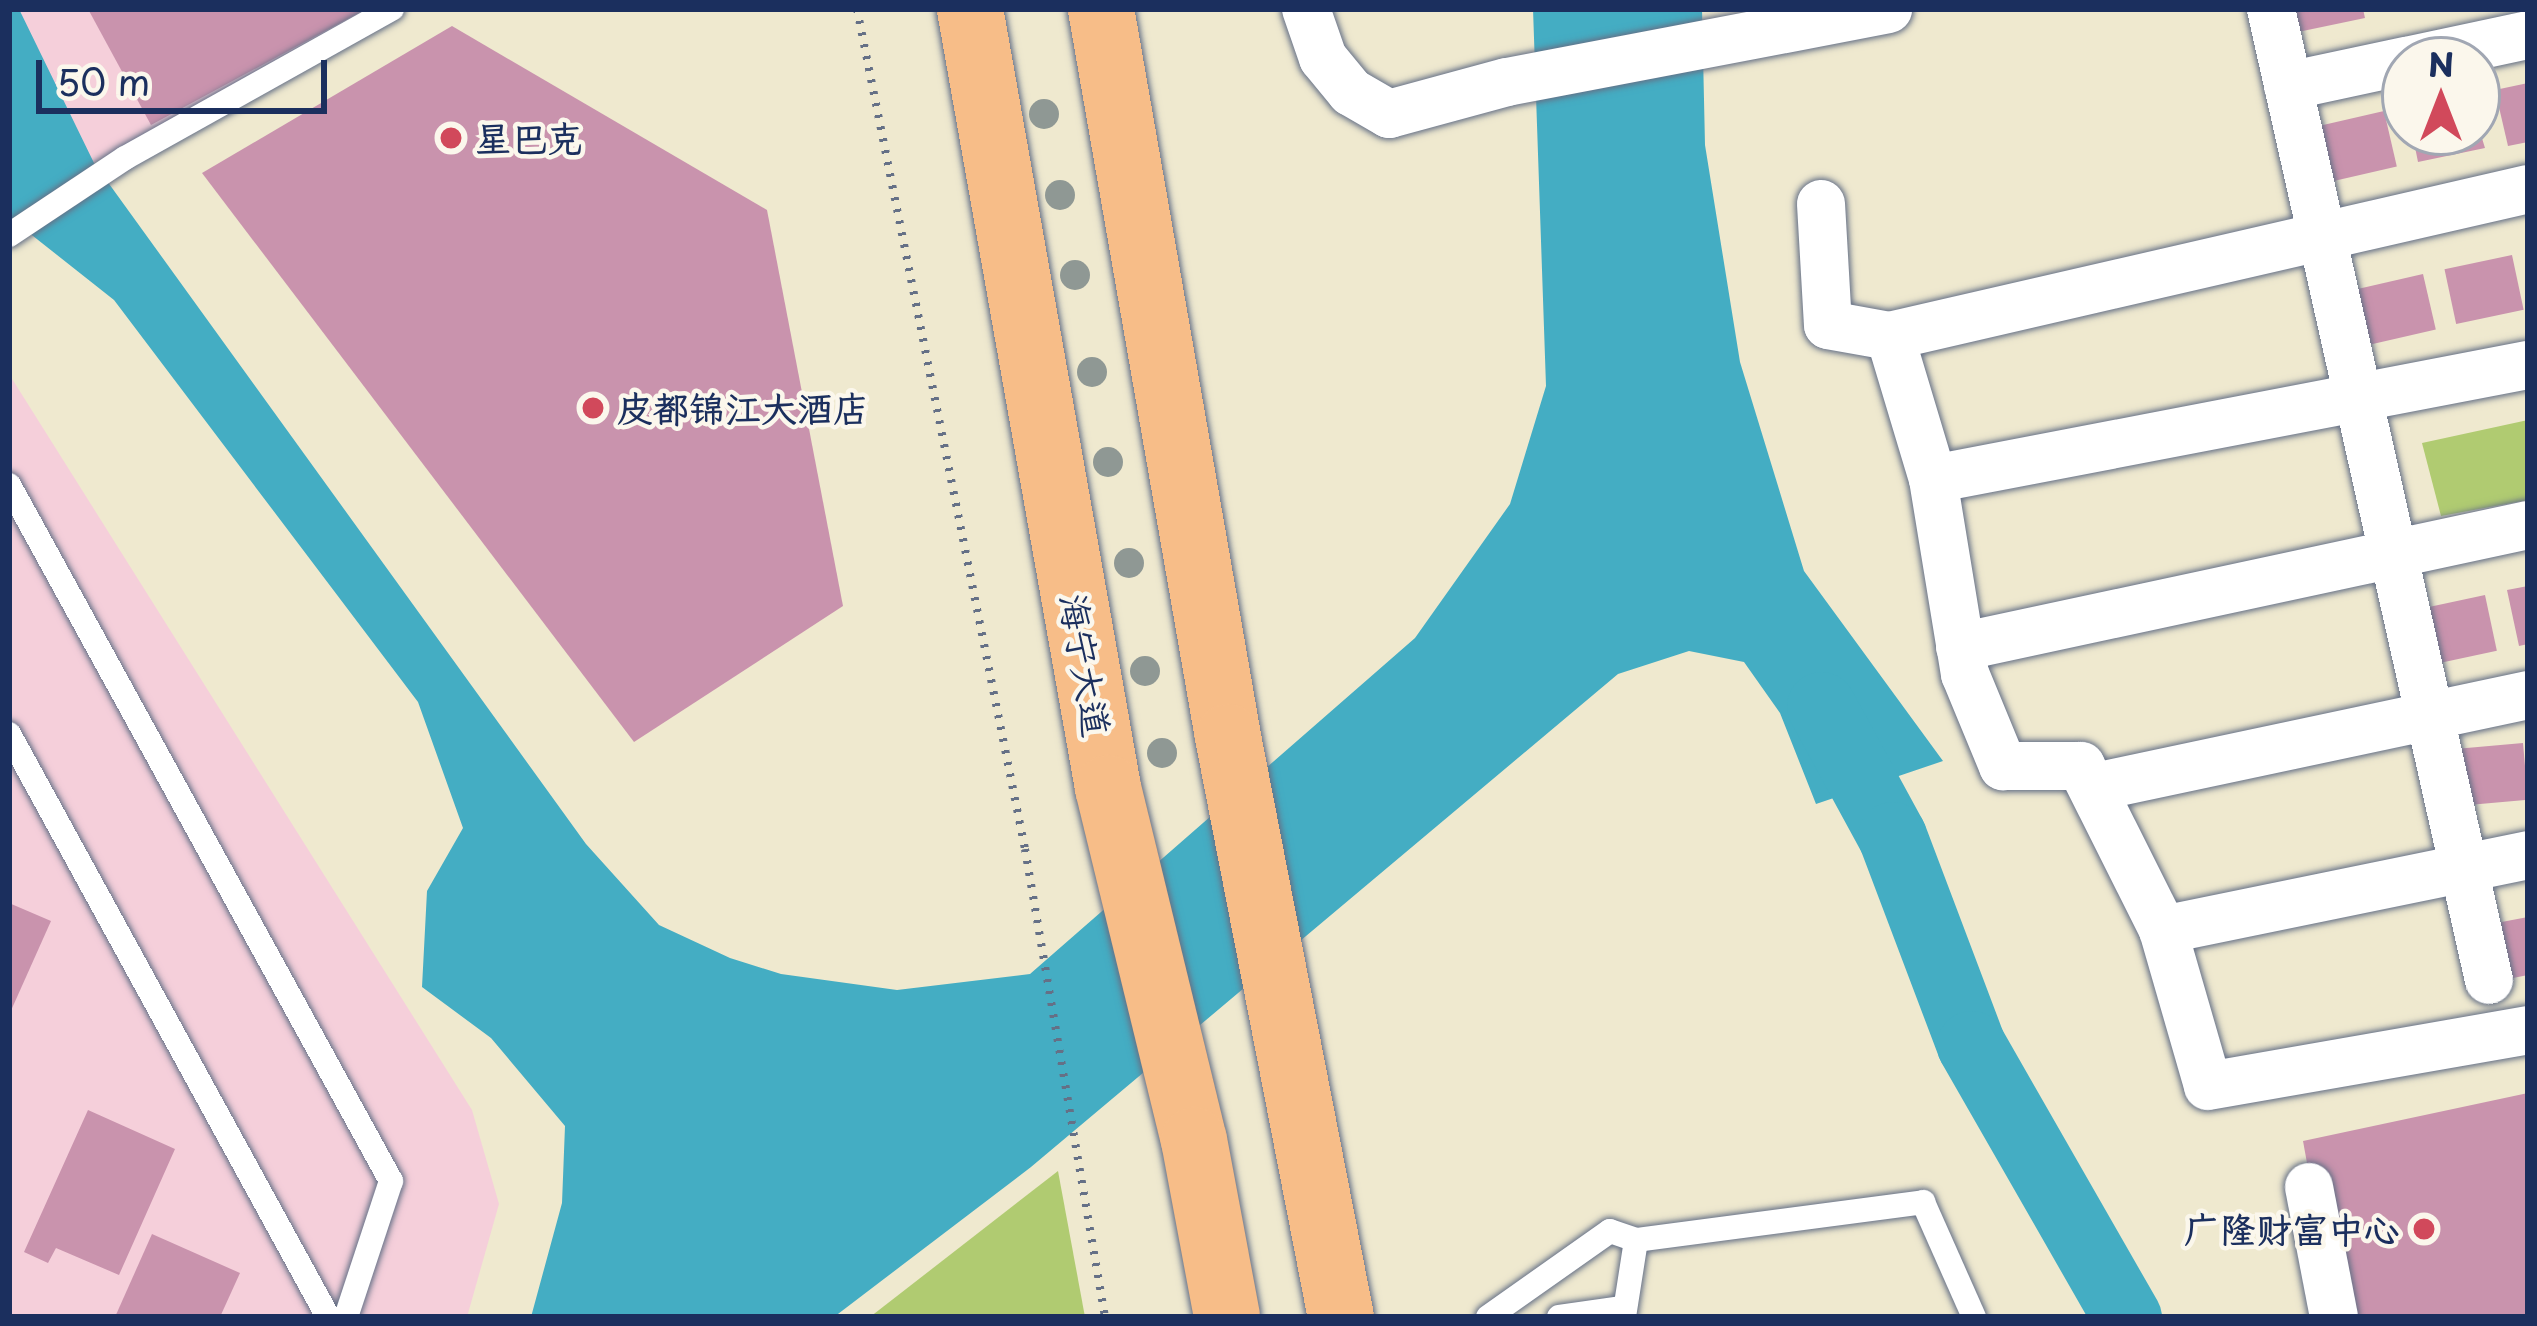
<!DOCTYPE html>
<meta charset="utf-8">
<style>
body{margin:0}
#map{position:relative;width:2537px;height:1326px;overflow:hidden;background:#efe9cf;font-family:"Playpen Sans","LXGW WenKai TC",sans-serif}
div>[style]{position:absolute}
.built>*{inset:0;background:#f5cfda}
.green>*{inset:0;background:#b0cb71}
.water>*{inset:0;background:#44adc3}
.river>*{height:69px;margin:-34.5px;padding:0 34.5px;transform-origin:34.5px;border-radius:34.5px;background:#44adc3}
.building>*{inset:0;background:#c993ad;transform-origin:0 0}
.path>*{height:8px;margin-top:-4px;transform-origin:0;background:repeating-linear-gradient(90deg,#657086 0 3px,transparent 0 12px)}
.roads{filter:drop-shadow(0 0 3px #657086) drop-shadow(0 0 3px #657086)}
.service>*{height:24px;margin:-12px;padding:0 12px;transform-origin:12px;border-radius:12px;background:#fff}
.minor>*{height:48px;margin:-24px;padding:0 24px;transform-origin:24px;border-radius:24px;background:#fff}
.trunk>*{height:66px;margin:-33px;padding:0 33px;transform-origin:33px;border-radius:33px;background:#f7bd88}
.trees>*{width:30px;height:30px;margin:-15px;border-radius:50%;background:#8f9894}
.dots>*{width:33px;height:33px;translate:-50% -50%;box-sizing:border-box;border:6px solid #fbf7ec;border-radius:50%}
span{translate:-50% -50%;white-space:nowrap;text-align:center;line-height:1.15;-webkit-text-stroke:9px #fbf7ec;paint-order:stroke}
.poi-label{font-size:36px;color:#1b2f5e;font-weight:700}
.left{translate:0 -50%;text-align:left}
.right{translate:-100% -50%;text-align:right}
.street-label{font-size:36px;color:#1b2f5e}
.frame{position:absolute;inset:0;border:12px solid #1b2f5e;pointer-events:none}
.north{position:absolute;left:2381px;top:36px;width:120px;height:120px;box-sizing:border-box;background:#fbf7ec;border:3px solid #a1a7b3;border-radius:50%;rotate:0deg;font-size:33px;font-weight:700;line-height:48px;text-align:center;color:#1b2f5e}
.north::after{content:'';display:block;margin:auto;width:42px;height:54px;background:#d1495b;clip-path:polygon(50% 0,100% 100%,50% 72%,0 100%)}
.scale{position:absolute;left:36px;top:60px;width:291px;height:54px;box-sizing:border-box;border:6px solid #1b2f5e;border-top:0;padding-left:15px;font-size:36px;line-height:42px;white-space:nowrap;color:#1b2f5e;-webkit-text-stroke:9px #fbf7ec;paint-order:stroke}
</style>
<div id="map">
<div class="built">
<i style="clip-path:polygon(9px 9px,371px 9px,94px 163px)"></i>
<i style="clip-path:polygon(9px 374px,472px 1110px,499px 1204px,467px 1317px,9px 1317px)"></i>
</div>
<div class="green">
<i style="clip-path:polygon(2528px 420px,2528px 500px,2441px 516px,2422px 443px)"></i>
<i style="clip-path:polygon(1058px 1171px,1085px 1317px,870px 1317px)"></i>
</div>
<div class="water">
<i style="clip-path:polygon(9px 9px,19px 9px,94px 163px,586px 844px,659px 925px,730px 958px,781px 974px,897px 990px,1030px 974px,1415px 638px,1510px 504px,1546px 386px,1533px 9px,1702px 9px,1705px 145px,1740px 362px,1804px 571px,1943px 761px,1816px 804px,1780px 713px,1744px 662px,1689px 651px,1618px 674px,1031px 1167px,834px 1317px,531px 1317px,562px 1203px,565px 1126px,491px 1038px,422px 987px,427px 891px,463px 828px,418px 702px,114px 300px,9px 217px)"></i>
</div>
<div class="river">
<i style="left:1821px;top:706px;width:148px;rotate:61.4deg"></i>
<i style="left:1892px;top:836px;width:223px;rotate:69.3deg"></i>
<i style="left:1971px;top:1045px;width:314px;rotate:60.2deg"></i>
</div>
<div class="building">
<i style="clip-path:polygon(88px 9px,366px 9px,151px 125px)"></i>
<i style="clip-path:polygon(2293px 9px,2363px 9px,2365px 18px,2298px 32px)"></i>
<i style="clip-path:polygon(452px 26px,767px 210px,843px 606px,634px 742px,202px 173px)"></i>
<i style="clip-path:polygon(2528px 83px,2528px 142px,2508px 146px,2495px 90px)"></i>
<i style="left:2384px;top:111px;width:57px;height:68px;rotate:77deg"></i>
<i style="clip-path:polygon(2477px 122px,2485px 148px,2418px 162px,2412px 132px,2477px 132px)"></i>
<i style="left:2512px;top:255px;width:56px;height:69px;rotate:78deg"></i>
<i style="left:2423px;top:274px;width:57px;height:67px;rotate:77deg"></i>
<i style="clip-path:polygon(2528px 586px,2528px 644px,2519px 646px,2507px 590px)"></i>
<i style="left:2485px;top:595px;width:57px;height:68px;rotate:78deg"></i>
<i style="left:2523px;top:743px;width:57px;height:68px;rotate:85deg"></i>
<i style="clip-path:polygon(9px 903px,51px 921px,9px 1015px)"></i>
<i style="clip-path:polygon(2528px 917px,2528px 975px,2503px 980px,2491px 924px)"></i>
<i style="clip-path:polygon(2528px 1093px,2528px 1317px,2335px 1317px,2303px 1141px)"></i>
<i style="clip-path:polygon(88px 1110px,175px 1149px,119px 1275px,56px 1248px,48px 1263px,24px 1252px)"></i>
<i style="clip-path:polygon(152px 1234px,240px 1273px,220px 1317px,115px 1317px)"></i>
</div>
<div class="path">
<i style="left:857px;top:9px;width:857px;rotate:78.69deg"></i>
<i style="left:1025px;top:849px;width:475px;rotate:80.3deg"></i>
</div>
<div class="roads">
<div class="service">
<i style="left:9px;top:235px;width:139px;rotate:-33.6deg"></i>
<i style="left:125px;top:158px;width:306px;rotate:-29.2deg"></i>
<i style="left:9px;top:485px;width:794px;rotate:61.24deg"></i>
<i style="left:391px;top:1181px;width:143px;rotate:108.3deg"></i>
<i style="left:9px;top:734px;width:665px;rotate:61.31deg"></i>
<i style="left:1488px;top:1317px;width:149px;rotate:-35.2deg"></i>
<i style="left:1610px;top:1231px;width:28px;rotate:19deg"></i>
<i style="left:1559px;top:1317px;width:64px;rotate:-8.1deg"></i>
<i style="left:1624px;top:1317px;width:78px;rotate:-81.1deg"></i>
<i style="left:1636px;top:1240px;width:290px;rotate:-7.5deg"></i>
<i style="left:1923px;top:1202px;width:126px;rotate:66.1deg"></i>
</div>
<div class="minor">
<i style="left:1306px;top:9px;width:52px;rotate:70.9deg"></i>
<i style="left:1323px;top:58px;width:44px;rotate:50.5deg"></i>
<i style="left:1351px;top:92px;width:44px;rotate:30.1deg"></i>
<i style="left:1389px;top:114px;width:122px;rotate:-15.2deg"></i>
<i style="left:1507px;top:82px;width:388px;rotate:-10.8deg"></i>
<i style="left:2271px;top:9px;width:995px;rotate:77.35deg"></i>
<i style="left:2411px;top:60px;width:120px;rotate:-12.1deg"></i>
<i style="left:2288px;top:86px;width:120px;rotate:-12.1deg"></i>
<i style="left:1821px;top:204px;width:121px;rotate:86.7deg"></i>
<i style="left:1828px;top:325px;width:63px;rotate:10.1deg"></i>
<i style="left:1890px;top:336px;width:149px;rotate:73.3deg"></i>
<i style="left:1933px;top:479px;width:198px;rotate:80.7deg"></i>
<i style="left:1965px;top:674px;width:100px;rotate:67.6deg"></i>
<i style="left:2003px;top:766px;width:78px"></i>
<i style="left:2081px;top:766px;width:183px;rotate:63.4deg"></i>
<i style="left:2163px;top:930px;width:162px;rotate:73.9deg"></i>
<i style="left:2208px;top:1086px;width:325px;rotate:-9.9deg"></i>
<i style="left:1890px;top:336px;width:655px;rotate:-12.97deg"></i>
<i style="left:1933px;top:479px;width:606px;rotate:-10.85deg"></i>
<i style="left:1960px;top:647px;width:581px;rotate:-12.12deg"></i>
<i style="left:2095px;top:787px;width:443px;rotate:-12deg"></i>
<i style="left:2163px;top:930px;width:373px;rotate:-11.6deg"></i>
<i style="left:2309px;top:1187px;width:132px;rotate:79.1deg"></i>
</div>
<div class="trunk">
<i style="left:970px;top:9px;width:791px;rotate:79.95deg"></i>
<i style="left:1108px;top:788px;width:362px;rotate:76.3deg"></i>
<i style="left:1194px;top:1140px;width:180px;rotate:79.4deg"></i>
<i style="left:1101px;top:9px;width:739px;rotate:80.1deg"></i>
<i style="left:1228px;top:737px;width:591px;rotate:78.98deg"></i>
</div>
</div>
<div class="trees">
<i style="left:1044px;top:114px"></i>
<i style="left:1060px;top:195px"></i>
<i style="left:1075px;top:275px"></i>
<i style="left:1092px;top:372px"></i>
<i style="left:1108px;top:462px"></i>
<i style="left:1129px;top:563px"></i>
<i style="left:1145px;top:671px"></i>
<i style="left:1162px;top:753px"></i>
</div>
<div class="dots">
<i style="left:451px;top:138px;background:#d1495b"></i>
<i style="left:593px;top:408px;background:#d1495b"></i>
<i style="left:2424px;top:1229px;background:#d1495b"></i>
</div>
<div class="poi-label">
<span class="left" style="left:475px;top:138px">星巴克</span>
<span class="left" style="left:617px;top:408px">皮都锦江大酒店</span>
<span class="right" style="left:2400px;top:1229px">广隆财富中心</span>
</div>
<div class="street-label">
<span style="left:1086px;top:665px;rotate:80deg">海宁大道</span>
</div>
<div class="frame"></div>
<div class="north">N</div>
<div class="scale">50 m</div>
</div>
